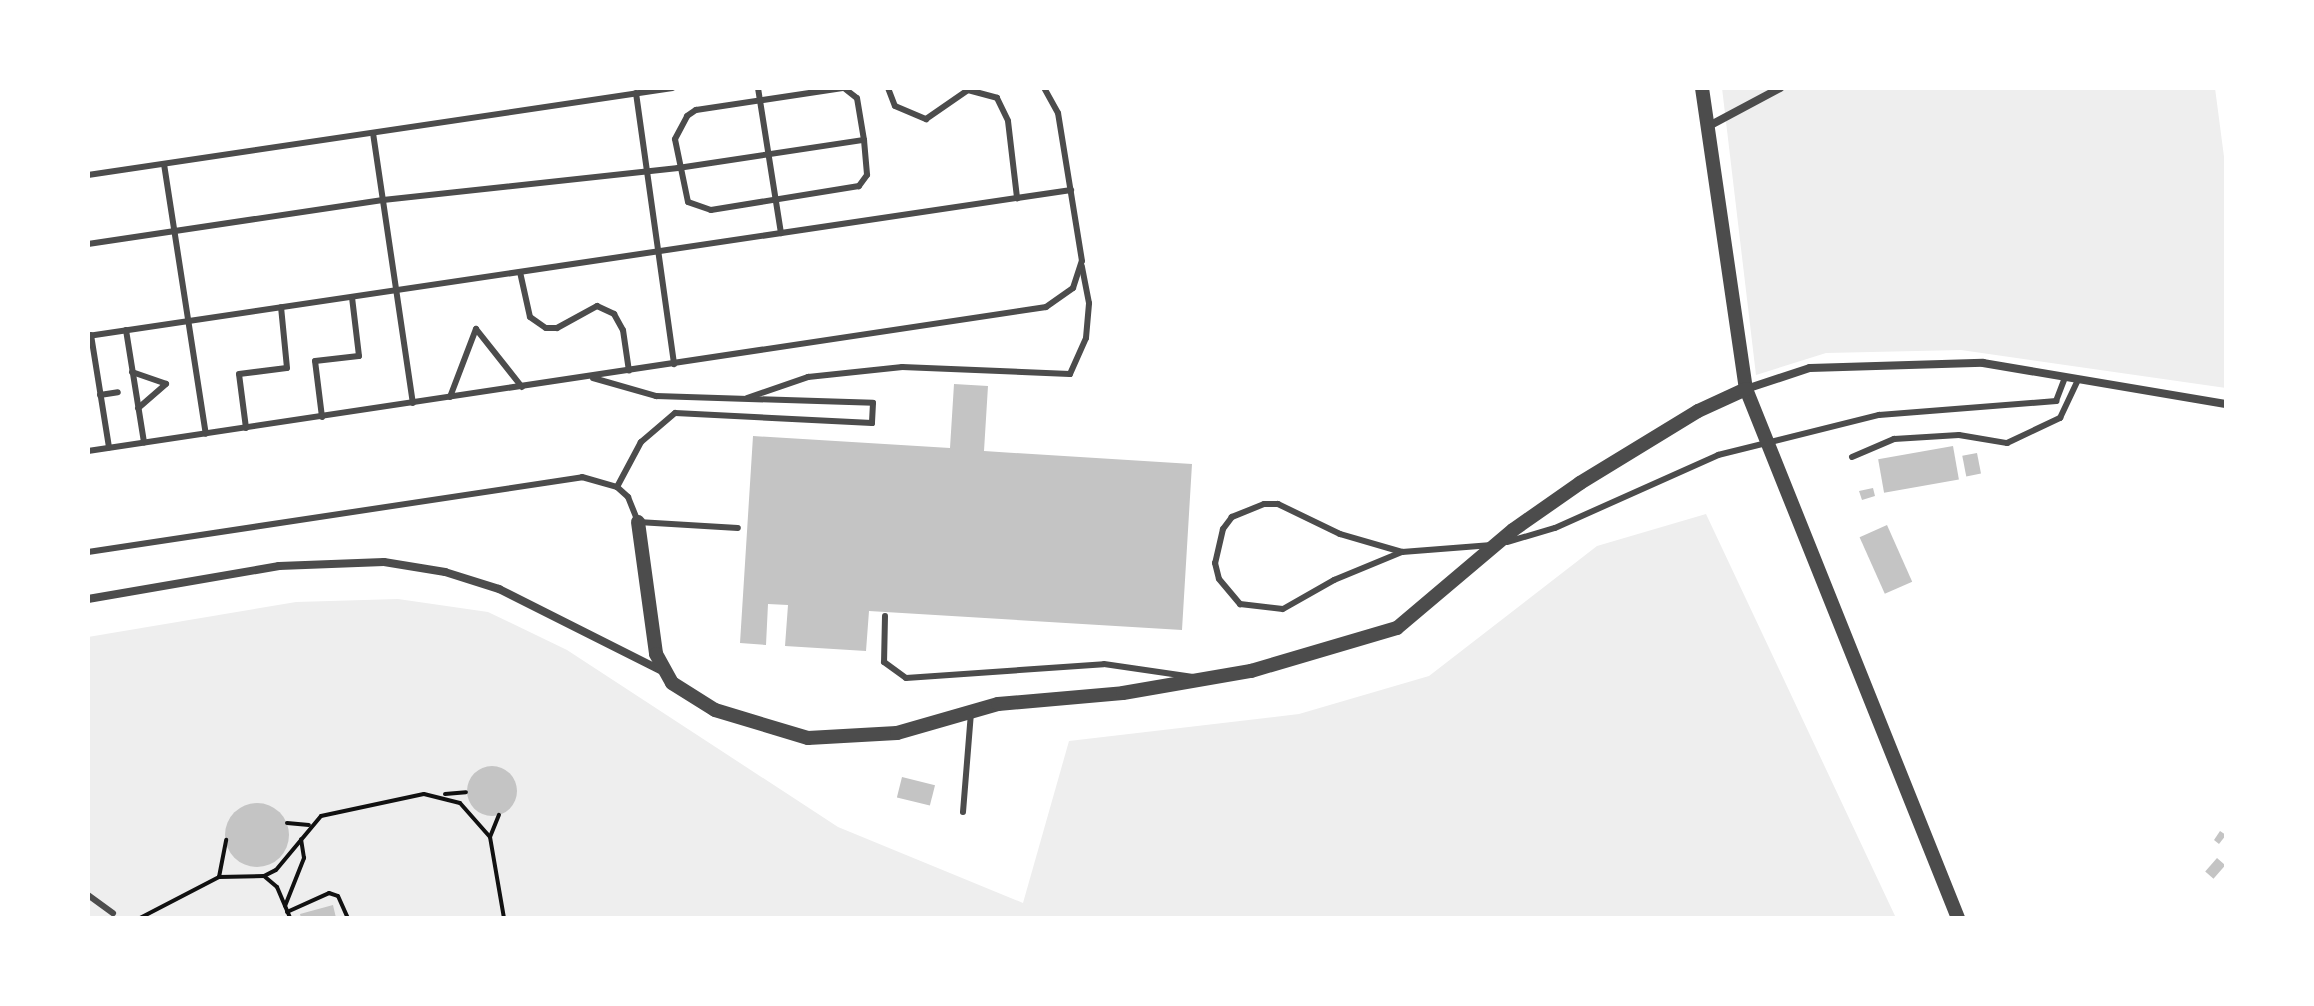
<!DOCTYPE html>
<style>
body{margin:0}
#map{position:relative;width:2314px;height:1006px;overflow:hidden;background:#fff;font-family:"Fira Sans",sans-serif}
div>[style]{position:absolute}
.green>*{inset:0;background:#eee}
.building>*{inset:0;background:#c4c4c4;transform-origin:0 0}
.round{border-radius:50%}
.path>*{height:4px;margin:-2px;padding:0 2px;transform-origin:2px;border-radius:2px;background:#111}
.service>*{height:6px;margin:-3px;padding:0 3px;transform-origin:3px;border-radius:3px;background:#4c4c4c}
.minor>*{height:8px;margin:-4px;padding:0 4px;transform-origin:4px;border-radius:4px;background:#4c4c4c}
.tertiary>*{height:14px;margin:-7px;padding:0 7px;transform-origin:7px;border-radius:7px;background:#4c4c4c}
span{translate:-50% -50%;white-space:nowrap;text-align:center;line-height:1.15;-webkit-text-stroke:8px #fff;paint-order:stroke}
.frame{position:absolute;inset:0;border:90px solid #fff;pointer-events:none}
</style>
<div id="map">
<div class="green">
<i style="clip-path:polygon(1722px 88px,2215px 88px,2226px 172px,2226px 388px,1961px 350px,1826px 353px,1756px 375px)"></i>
<i style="clip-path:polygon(1706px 514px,1896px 918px,88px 918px,88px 637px,296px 602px,398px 599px,488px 612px,567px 650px,838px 827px,1023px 903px,1069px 741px,1299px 714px,1429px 676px,1597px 546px)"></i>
</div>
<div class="building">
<i style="clip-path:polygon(954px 384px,988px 386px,984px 451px,1192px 464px,1182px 630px,869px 611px,866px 651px,785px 646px,788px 605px,768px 604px,766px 645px,740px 643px,753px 436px,950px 448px)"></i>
<i style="left:1953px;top:446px;width:34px;height:76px;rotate:80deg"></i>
<i style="left:1977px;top:453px;width:21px;height:15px;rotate:79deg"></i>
<i style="clip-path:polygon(1873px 488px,1875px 496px,1862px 500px,1859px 491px)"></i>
<i style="left:1887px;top:525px;width:62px;height:30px;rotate:66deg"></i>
<i class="round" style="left:467px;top:766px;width:50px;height:50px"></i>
<i style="left:902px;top:777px;width:34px;height:21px;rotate:14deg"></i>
<i class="round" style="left:225px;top:803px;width:64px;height:64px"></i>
<i style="clip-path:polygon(2220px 831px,2226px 835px,2219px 844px,2214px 840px)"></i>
<i style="left:2217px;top:858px;width:11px;height:18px;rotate:41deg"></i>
<i style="clip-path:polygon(333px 905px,336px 918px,301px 918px,300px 914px)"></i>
</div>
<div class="path">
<i style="left:445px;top:794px;width:21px;rotate:-5deg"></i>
<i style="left:287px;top:823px;width:22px;rotate:5deg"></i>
<i style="left:490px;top:837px;width:24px;rotate:-68deg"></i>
<i style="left:264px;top:876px;width:17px;rotate:40deg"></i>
<i style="left:277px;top:887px;width:34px;rotate:67deg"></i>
<i style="left:219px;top:877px;width:38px;rotate:-79deg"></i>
<i style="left:285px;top:906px;width:52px;rotate:-68.4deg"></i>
<i style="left:304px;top:858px;width:19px;rotate:-99deg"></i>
<i style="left:287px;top:912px;width:46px;rotate:-24.3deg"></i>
<i style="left:329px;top:893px;width:9px;rotate:18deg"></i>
<i style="left:338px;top:896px;width:24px;rotate:66deg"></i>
<i style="left:140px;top:918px;width:89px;rotate:-27.4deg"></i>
<i style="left:219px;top:877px;width:45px;rotate:-1.3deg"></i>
<i style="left:264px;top:876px;width:13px;rotate:-27deg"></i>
<i style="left:276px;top:870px;width:70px;rotate:-50.2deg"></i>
<i style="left:321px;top:816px;width:105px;rotate:-12.1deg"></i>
<i style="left:424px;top:794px;width:37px;rotate:14deg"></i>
<i style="left:460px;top:803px;width:45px;rotate:48.6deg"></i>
<i style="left:490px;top:837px;width:82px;rotate:80.2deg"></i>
</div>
<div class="service">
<i style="left:758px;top:88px;width:147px;rotate:81deg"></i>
<i style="left:844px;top:88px;width:16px;rotate:38deg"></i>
<i style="left:857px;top:98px;width:43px;rotate:80.5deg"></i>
<i style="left:864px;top:140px;width:35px;rotate:85deg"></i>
<i style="left:867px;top:175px;width:14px;rotate:126deg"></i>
<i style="left:859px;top:186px;width:150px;rotate:170.8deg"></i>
<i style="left:711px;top:210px;width:24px;rotate:-161deg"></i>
<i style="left:688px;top:202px;width:64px;rotate:-101.7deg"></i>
<i style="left:675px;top:139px;width:26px;rotate:-62deg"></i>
<i style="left:687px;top:116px;width:11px;rotate:-34deg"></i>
<i style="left:696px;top:110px;width:150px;rotate:-8.5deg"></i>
<i style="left:888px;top:88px;width:19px;rotate:69deg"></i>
<i style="left:895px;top:106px;width:34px;rotate:23deg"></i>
<i style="left:926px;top:119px;width:51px;rotate:-34.6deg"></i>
<i style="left:968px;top:90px;width:30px;rotate:15deg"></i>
<i style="left:997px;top:98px;width:25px;rotate:64deg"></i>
<i style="left:1008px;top:121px;width:78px;rotate:83.3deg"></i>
<i style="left:636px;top:93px;width:274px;rotate:82deg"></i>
<i style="left:373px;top:133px;width:273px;rotate:81.6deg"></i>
<i style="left:164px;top:164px;width:273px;rotate:81.2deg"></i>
<i style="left:88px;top:175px;width:591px;rotate:-8.46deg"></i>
<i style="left:88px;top:244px;width:298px;rotate:-8.5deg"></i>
<i style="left:383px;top:200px;width:297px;rotate:-6.2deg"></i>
<i style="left:678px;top:168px;width:188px;rotate:-8.6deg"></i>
<i style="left:520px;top:272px;width:46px;rotate:77.5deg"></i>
<i style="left:530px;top:317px;width:19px;rotate:35deg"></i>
<i style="left:546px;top:328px;width:11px"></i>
<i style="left:557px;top:328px;width:46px;rotate:-28.8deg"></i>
<i style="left:597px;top:306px;width:19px;rotate:25deg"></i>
<i style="left:614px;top:314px;width:18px;rotate:61deg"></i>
<i style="left:623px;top:330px;width:41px;rotate:81.7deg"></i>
<i style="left:126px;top:330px;width:114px;rotate:80.9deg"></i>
<i style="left:91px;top:335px;width:114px;rotate:80.9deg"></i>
<i style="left:88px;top:336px;width:994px;rotate:-8.45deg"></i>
<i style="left:132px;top:372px;width:36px;rotate:19deg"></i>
<i style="left:166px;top:384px;width:37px;rotate:139deg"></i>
<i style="left:593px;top:378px;width:66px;rotate:15.9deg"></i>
<i style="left:656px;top:396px;width:217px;rotate:1.8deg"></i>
<i style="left:873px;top:403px;width:20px;rotate:93deg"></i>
<i style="left:872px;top:423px;width:197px;rotate:-177.1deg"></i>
<i style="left:675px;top:413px;width:45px;rotate:139.5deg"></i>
<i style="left:641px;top:442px;width:51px;rotate:118.1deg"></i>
<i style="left:100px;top:395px;width:18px;rotate:-9deg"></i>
<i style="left:450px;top:397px;width:73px;rotate:-69.1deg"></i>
<i style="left:476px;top:329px;width:74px;rotate:51.6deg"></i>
<i style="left:747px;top:398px;width:65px;rotate:-19deg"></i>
<i style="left:808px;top:377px;width:95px;rotate:-6.1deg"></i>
<i style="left:902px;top:367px;width:168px;rotate:2.4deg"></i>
<i style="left:1070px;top:374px;width:39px;rotate:-66deg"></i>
<i style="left:1086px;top:338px;width:35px;rotate:-85deg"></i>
<i style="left:1089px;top:303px;width:38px;rotate:-101deg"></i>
<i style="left:322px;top:417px;width:56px;rotate:-97.1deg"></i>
<i style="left:315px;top:361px;width:44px;rotate:-6.5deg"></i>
<i style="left:359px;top:356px;width:59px;rotate:-96.8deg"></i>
<i style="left:246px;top:428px;width:54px;rotate:-97.4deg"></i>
<i style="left:239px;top:374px;width:48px;rotate:-7.1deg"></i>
<i style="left:287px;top:368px;width:61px;rotate:-95.6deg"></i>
<i style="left:88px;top:451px;width:969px;rotate:-8.55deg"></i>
<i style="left:1046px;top:307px;width:33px;rotate:-35deg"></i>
<i style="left:1073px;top:288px;width:28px;rotate:-72deg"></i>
<i style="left:1082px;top:261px;width:150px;rotate:-99.2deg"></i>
<i style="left:1058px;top:113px;width:29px;rotate:-119deg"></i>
<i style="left:1852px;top:457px;width:46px;rotate:-23.2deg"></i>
<i style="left:1894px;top:439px;width:65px;rotate:-3.5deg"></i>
<i style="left:1959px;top:435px;width:49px;rotate:9.5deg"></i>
<i style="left:2007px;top:443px;width:59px;rotate:-25.3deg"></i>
<i style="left:2060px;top:418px;width:42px;rotate:-64.7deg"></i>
<i style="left:1507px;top:542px;width:50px;rotate:-16.3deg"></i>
<i style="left:1555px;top:528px;width:179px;rotate:-24.1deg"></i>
<i style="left:1718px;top:455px;width:166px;rotate:-14deg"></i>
<i style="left:1879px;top:415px;width:178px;rotate:-4.5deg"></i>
<i style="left:2056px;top:401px;width:25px;rotate:-69deg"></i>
<i style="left:88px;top:552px;width:500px;rotate:-8.6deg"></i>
<i style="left:582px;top:477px;width:36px;rotate:16deg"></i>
<i style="left:617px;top:487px;width:15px;rotate:42deg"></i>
<i style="left:628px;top:497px;width:27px;rotate:68deg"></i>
<i style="left:638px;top:522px;width:100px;rotate:3.4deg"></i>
<i style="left:1402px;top:552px;width:65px;rotate:-163.8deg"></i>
<i style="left:1340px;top:534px;width:69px;rotate:-154.2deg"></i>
<i style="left:1278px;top:504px;width:14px;rotate:180deg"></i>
<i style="left:1264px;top:504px;width:35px;rotate:158deg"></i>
<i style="left:1232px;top:517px;width:15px;rotate:127deg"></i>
<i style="left:1223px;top:529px;width:35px;rotate:103deg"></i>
<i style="left:1215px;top:563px;width:16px;rotate:76deg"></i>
<i style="left:1219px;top:579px;width:33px;rotate:50deg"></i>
<i style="left:1240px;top:604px;width:43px;rotate:6.6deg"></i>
<i style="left:1283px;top:609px;width:59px;rotate:-29.6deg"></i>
<i style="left:1334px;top:580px;width:74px;rotate:-22.4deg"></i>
<i style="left:1402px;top:552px;width:90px;rotate:-4.4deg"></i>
<i style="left:885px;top:616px;width:46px;rotate:91.2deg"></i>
<i style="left:884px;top:662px;width:27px;rotate:36deg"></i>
<i style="left:906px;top:678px;width:198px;rotate:-4deg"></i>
<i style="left:1104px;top:664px;width:90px;rotate:8.3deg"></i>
<i style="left:963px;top:812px;width:100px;rotate:-85.4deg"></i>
<i style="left:88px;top:895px;width:31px;rotate:36deg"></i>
</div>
<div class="minor">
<i style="left:1707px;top:127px;width:83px;rotate:-28.1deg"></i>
<i style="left:1746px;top:389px;width:67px;rotate:-18.2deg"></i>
<i style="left:1810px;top:368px;width:173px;rotate:-1.7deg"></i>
<i style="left:1983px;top:363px;width:246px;rotate:9.6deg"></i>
<i style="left:88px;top:599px;width:194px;rotate:-9.8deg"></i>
<i style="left:279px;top:566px;width:105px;rotate:-2.2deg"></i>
<i style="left:384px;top:562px;width:62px;rotate:9.3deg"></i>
<i style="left:445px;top:572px;width:57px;rotate:17.5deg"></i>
<i style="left:499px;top:589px;width:182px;rotate:26.7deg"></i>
</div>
<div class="tertiary">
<i style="left:1702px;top:88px;width:304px;rotate:81.7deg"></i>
<i style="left:1746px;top:389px;width:570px;rotate:68.16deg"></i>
<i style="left:638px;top:522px;width:133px;rotate:82.2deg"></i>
<i style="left:656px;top:654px;width:33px;rotate:61deg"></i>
<i style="left:672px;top:683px;width:51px;rotate:32.1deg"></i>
<i style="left:715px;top:710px;width:97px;rotate:16.8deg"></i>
<i style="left:808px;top:738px;width:89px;rotate:-3.2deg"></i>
<i style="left:897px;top:733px;width:105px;rotate:-16deg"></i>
<i style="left:998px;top:704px;width:125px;rotate:-5deg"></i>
<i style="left:1123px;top:693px;width:130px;rotate:-9.8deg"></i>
<i style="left:1251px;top:671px;width:152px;rotate:-16.4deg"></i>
<i style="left:1397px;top:628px;width:152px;rotate:-40.2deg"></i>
<i style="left:1513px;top:530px;width:82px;rotate:-35deg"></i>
<i style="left:1580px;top:483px;width:138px;rotate:-31.4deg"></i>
<i style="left:1698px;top:411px;width:53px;rotate:-24.6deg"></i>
</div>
<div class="frame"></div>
</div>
